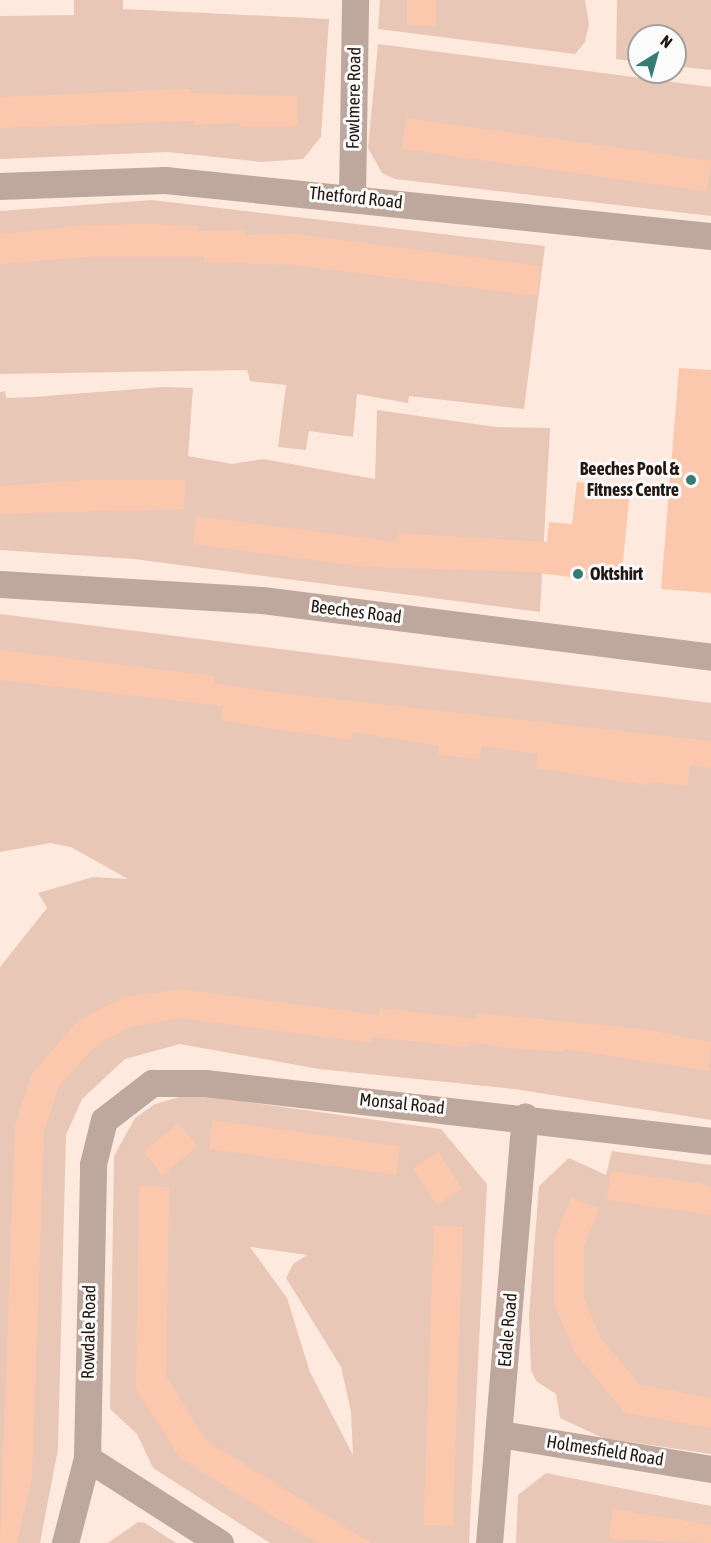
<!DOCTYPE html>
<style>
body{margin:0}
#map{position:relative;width:711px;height:1543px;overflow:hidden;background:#fee9df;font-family:"Asap Condensed",sans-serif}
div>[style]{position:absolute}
.green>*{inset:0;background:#e8c7b6}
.building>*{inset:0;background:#fcc8ad;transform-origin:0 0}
.minor>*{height:27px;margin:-13.5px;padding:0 13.5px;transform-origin:13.5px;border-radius:13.5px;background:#bea79c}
.dots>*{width:16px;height:16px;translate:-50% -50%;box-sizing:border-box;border:3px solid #fbfbfb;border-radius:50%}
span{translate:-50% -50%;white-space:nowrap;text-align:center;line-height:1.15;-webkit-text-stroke:6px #fbfbfb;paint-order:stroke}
.street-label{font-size:18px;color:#231811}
.poi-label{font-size:18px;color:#231811;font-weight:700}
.right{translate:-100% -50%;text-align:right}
.left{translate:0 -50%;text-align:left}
.north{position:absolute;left:627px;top:24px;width:60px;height:60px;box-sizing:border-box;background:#fbfbfb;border:2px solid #a5a09d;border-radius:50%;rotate:37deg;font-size:16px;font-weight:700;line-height:24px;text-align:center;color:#231811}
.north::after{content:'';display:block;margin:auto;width:21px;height:27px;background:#357c74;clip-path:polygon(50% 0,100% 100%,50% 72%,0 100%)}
</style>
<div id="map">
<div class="green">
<i style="clip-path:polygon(74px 0,123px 0,123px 9px,329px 19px,321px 137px,303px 159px,262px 162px,167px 152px,0 159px,0 16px,74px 15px)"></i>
<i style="clip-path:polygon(380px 0,585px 0,589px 24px,585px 42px,575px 54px,378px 29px)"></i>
<i style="clip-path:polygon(617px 0,711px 0,711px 70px,675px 66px,675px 36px,639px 36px,639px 62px,616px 59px)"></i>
<i style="clip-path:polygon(378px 44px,711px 87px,711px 216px,395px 179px,382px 173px,368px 148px)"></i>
<i style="clip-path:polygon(152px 200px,545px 246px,524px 409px,409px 396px,408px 403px,357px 394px,353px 437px,309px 431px,306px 450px,278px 447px,286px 385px,250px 381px,247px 370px,0 374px,0 211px)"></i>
<i style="clip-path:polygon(164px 387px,193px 388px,188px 456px,232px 464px,263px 459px,375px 479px,377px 410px,496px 427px,550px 428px,540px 612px,134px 559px,0 550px,0 392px,5px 391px,6px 398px,33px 397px)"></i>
<i style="clip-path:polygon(0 614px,711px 703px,711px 1120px,514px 1089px,319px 1069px,180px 1044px,125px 1059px,82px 1099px,66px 1135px,58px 1449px,40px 1543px,0 1543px,0 967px,47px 908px,38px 893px,93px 877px,128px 879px,71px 847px,50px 843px,0 852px)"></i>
<i style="clip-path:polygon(evenodd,190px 1094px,441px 1129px,487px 1184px,469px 1543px,270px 1543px,153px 1468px,137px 1434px,110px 1409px,114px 1156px,135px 1118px,155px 1104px,190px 1094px,250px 1247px,307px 1255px,293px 1264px,286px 1278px,341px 1367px,351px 1412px,353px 1455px,310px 1372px,287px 1298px,250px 1247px)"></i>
<i style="clip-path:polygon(612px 1151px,711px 1165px,711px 1454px,603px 1438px,560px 1418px,556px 1394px,536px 1381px,531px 1370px,529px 1315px,539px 1186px,569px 1158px,606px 1175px)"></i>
<i style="clip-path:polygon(546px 1473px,711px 1506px,711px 1543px,516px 1543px,518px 1495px)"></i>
<i style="clip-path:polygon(138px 1522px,145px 1523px,176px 1543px,108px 1543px)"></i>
</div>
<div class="building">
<i style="left:407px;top:0;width:29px;height:26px"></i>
<i style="clip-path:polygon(190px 89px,190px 93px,297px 96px,298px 126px,240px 127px,240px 123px,194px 125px,194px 121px,0 128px,0 97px)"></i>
<i style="left:406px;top:118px;width:308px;height:31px;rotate:8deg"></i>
<i style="clip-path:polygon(85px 225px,151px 224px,197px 226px,197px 231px,245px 230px,245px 235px,296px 234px,541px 266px,537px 296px,293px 265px,204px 262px,204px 257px,86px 257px,0 264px,0 234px)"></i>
<i style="clip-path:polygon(679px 368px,711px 370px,711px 593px,661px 589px)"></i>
<i style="clip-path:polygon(87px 480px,185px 480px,184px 509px,0 514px,0 486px)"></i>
<i style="clip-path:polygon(577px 482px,630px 489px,621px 583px,530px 572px,365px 567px,193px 544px,196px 516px,397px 542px,397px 533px,547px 542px,549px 522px,572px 524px)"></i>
<i style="clip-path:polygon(0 650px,214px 676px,213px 683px,263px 691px,711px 741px,711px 768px,690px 765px,687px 786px,648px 782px,647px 785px,536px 768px,538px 754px,481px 746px,480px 759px,439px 755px,439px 746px,353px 732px,352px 740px,266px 728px,221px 720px,223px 706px,0 680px)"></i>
<i style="clip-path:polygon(179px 989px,379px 1015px,380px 1008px,476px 1019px,477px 1013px,643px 1029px,711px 1042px,709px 1071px,564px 1049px,563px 1052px,516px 1049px,469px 1042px,468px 1047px,372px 1037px,371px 1043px,179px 1018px,130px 1027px,97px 1045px,59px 1086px,44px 1131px,32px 1478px,17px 1543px,0 1543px,15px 1126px,33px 1072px,78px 1021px,121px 998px)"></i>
<i style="left:213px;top:1120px;width:189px;height:29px;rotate:8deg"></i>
<i style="left:178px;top:1123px;width:30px;height:45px;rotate:50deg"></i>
<i style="left:438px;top:1152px;width:44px;height:30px;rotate:57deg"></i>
<i style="clip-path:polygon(611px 1171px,703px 1184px,711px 1188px,711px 1215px,607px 1200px)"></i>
<i style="clip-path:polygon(139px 1186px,169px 1187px,166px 1376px,206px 1440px,371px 1543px,317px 1543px,181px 1459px,136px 1389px)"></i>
<i style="clip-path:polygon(571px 1197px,599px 1208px,584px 1246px,584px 1298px,600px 1337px,640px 1385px,711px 1398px,711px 1428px,625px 1413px,575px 1353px,554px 1304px,554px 1241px)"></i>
<i style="left:434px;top:1226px;width:29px;height:299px;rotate:2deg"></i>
<i style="clip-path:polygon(613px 1509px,711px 1525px,711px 1543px,609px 1539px)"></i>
</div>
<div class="minor">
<i style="left:0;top:186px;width:165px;rotate:-2.1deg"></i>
<i style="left:165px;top:180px;width:549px;rotate:5.86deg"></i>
<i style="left:352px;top:197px;width:197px;rotate:-89.1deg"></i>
<i style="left:0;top:584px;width:262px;rotate:3.5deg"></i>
<i style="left:262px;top:600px;width:453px;rotate:7.2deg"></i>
<i style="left:500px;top:1434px;width:214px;rotate:9.4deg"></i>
<i style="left:87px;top:1458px;width:158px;rotate:32.6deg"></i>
<i style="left:65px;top:1543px;width:88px;rotate:-75.5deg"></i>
<i style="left:87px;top:1458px;width:294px;rotate:-88.8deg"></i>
<i style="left:93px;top:1164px;width:45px;rotate:-76deg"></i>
<i style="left:104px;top:1120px;width:61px;rotate:-37.6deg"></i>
<i style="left:152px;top:1083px;width:53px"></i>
<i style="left:205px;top:1083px;width:509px;rotate:6.54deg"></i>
<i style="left:489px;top:1543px;width:428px;rotate:-85.2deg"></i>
</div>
<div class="dots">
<i style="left:691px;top:480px;background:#357c74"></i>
<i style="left:578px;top:574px;background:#357c74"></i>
</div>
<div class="street-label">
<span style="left:354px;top:98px;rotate:-89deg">Fowlmere Road</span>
<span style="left:356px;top:198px;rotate:6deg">Thetford Road</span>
<span style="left:356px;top:612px;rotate:7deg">Beeches Road</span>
<span style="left:402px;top:1104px;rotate:6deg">Monsal Road</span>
<span style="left:508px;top:1330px;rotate:-85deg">Edale Road</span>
<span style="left:89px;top:1332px;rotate:-89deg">Rowdale Road</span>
<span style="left:605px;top:1451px;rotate:9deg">Holmesfield Road</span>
</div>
<div class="poi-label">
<span class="right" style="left:679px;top:480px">Beeches Pool &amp;<br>Fitness Centre</span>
<span class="left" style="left:590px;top:574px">Oktshirt</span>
</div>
<div class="north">N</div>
</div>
